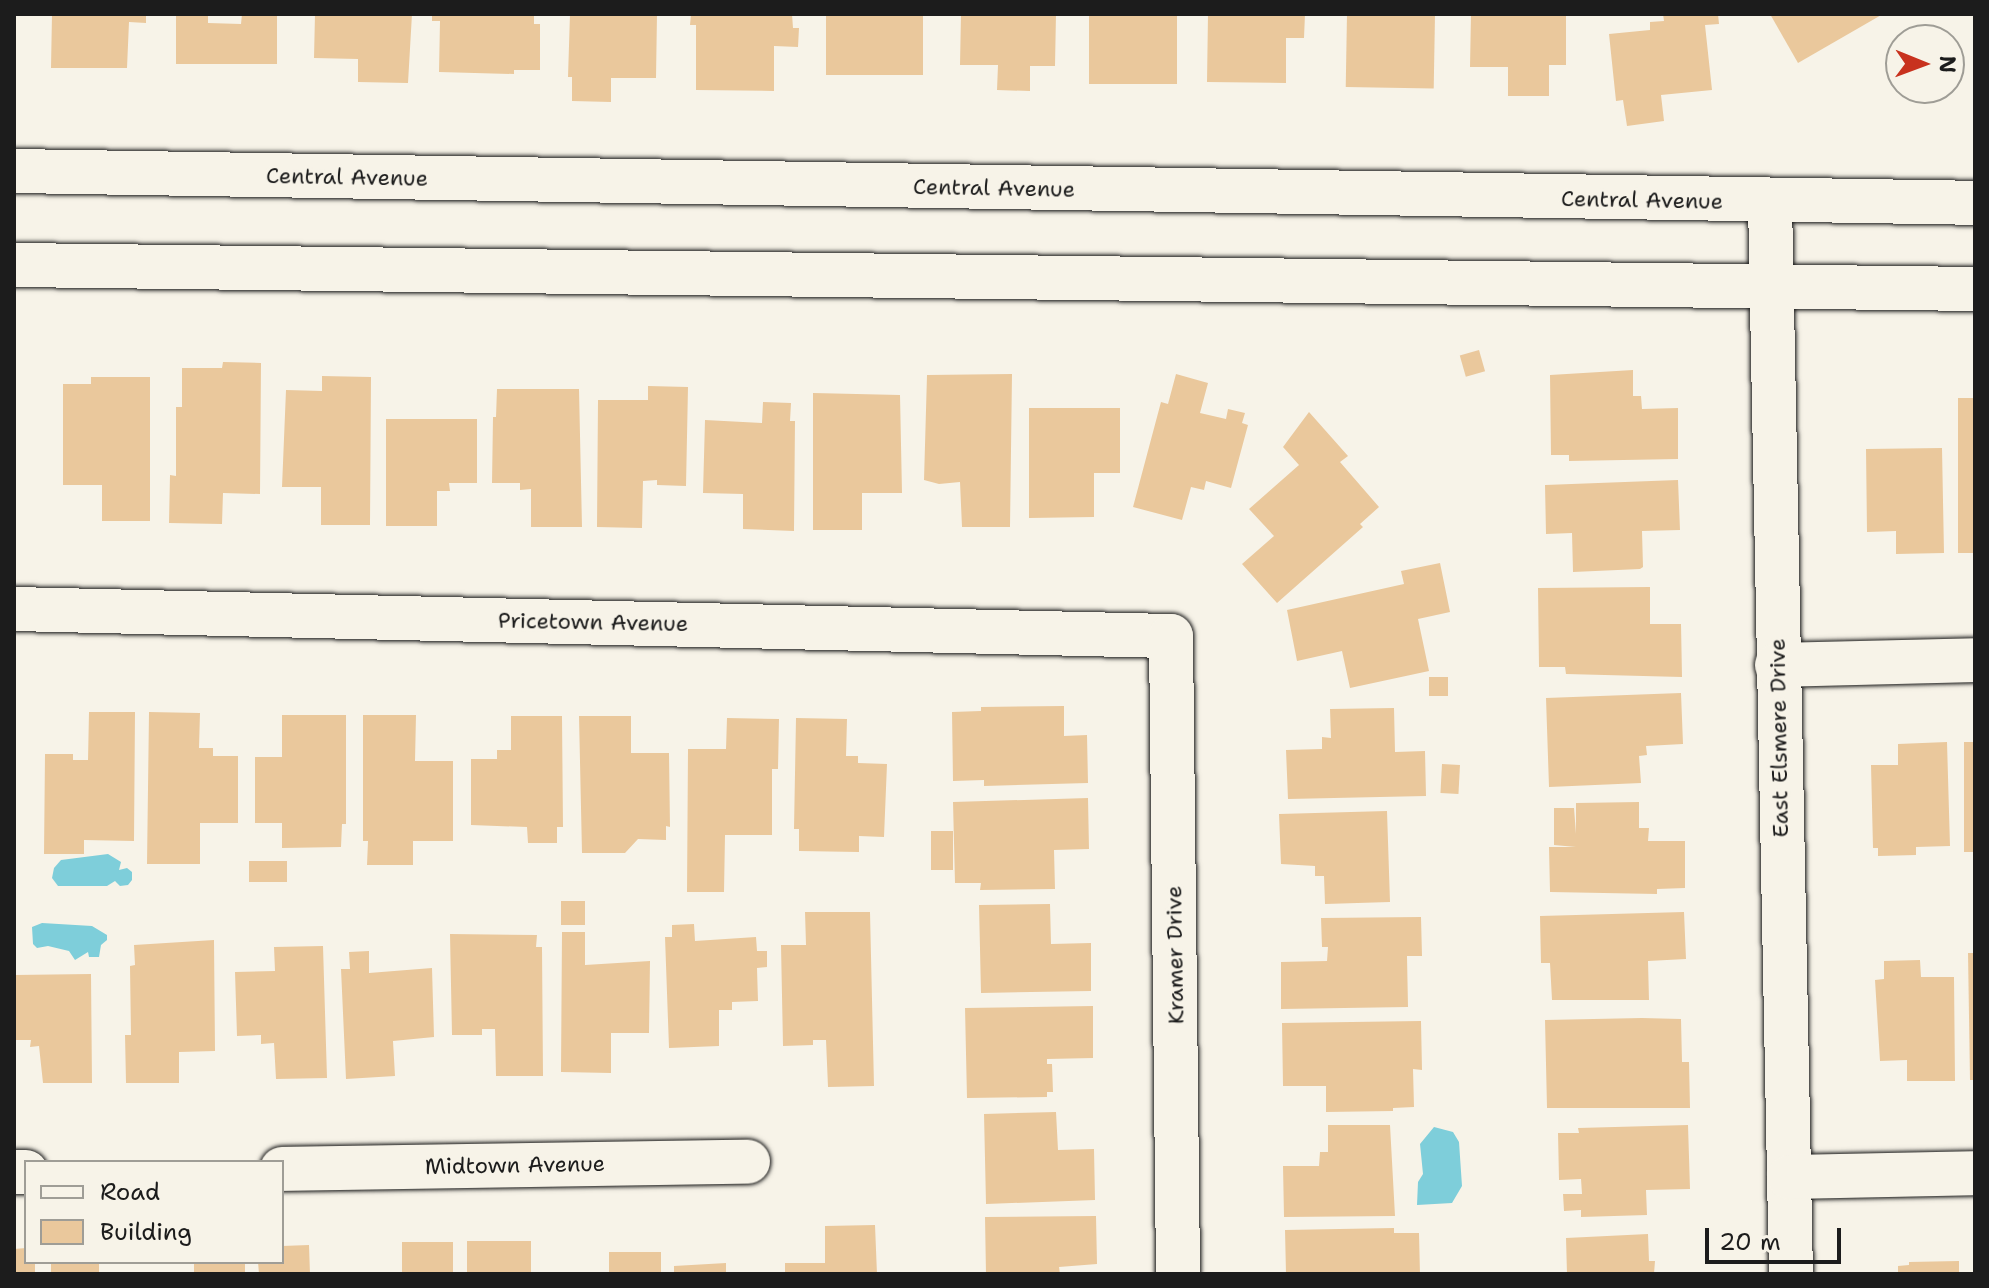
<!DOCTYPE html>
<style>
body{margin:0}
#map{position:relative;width:1989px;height:1288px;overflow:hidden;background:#f7f3e8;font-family:"Shantell Sans",sans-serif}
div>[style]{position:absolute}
.water>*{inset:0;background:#7eceda}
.building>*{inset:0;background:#eac89c;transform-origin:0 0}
.roads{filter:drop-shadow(0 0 2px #1c1c1c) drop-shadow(0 0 2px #1c1c1c)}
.minor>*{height:44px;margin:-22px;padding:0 22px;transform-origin:22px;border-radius:22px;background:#f7f3e8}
.major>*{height:44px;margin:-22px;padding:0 22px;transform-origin:22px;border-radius:22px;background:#f7f3e8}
span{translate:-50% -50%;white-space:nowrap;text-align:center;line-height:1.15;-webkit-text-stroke:6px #f7f3e8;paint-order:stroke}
.street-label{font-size:22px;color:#1c1c1c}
.frame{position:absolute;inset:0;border:16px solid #1c1c1c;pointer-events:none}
.legend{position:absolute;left:24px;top:1160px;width:260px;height:104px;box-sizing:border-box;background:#f7f3e8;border:2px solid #9f9d96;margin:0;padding:10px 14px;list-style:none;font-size:24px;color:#1c1c1c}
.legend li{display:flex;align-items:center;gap:16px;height:40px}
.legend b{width:40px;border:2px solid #9f9d96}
.north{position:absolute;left:1885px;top:24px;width:80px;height:80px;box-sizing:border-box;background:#f7f3e8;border:2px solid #9f9d96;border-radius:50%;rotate:91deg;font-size:22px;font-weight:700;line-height:32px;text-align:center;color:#1c1c1c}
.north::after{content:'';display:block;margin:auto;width:28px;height:36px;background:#c8321e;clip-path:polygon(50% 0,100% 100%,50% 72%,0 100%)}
.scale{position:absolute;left:1705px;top:1228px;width:136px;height:36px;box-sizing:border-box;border:4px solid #1c1c1c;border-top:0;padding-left:10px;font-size:24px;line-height:28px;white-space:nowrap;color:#1c1c1c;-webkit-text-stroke:6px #f7f3e8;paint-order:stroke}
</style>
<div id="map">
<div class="water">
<i style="clip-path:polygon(108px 854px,121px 862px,119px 870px,127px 868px,132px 872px,132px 880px,128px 885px,120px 886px,115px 881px,107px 886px,58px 886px,52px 878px,54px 868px,61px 860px)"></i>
<i style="clip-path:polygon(42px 923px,92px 926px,107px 935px,107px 940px,101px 945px,99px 957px,89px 957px,88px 952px,75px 960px,69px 951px,48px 946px,37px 948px,33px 944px,32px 927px)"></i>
<i style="clip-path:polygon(1434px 1127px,1453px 1132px,1459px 1142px,1462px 1186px,1452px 1203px,1417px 1205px,1418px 1182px,1423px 1174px,1420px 1144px)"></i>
</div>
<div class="building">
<i style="clip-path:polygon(52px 14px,146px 14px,146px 23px,129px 22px,127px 68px,51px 68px)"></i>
<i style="clip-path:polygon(176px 14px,208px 14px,208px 23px,241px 24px,242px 14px,277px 14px,277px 64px,176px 64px)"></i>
<i style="clip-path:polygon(315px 14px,412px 14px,408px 83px,358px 82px,358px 59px,314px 58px)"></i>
<i style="clip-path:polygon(432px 14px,534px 14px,534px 24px,540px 24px,540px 70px,514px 70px,514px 74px,439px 72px,440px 21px,432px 21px)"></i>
<i style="clip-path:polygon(570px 14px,657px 14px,656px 78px,611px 78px,611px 102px,572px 101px,572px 77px,568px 77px)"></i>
<i style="clip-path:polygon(691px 14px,792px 14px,793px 28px,799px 28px,798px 47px,774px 46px,774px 91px,696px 90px,696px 25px,690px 25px)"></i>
<i style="left:826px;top:14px;width:97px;height:61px"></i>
<i style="clip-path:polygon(961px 14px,1056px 14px,1055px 66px,1030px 66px,1030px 91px,997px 90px,998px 65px,960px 65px)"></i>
<i style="left:1089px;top:14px;width:88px;height:70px"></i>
<i style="clip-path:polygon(1208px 14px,1305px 14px,1304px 38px,1286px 38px,1286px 83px,1207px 82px)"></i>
<i style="left:1347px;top:14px;width:88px;height:73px;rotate:1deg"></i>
<i style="clip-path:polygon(1471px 14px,1566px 14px,1566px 65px,1549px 65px,1549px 96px,1508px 96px,1508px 67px,1470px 67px)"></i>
<i style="clip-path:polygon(1663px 14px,1718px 14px,1719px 24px,1705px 25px,1712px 90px,1661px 95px,1664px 121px,1627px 126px,1623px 100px,1616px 101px,1609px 34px,1650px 30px,1650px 22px,1664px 21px)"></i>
<i style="clip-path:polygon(1770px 14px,1883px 14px,1798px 63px)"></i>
<i style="left:1479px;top:350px;width:22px;height:20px;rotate:74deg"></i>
<i style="clip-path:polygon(223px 362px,261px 363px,260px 494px,223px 493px,222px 524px,169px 523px,170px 475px,176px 476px,176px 407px,182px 407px,182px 368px,222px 368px)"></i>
<i style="clip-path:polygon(1633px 370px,1633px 396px,1641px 396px,1642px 409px,1678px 408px,1678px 459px,1569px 461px,1569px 455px,1551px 455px,1550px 375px)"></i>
<i style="clip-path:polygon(1012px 374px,1010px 527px,962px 527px,960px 482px,939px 484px,924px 480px,927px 375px)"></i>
<i style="clip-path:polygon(1176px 374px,1208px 383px,1200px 413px,1226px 419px,1228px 409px,1245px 413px,1242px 423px,1248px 425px,1231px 488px,1206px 481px,1204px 490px,1191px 487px,1182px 520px,1133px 507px,1161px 402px,1168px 404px)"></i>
<i style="clip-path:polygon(322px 376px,371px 377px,370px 525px,321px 525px,321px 487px,282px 487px,286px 390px,322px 391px)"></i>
<i style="clip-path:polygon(91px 377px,150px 377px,150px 521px,102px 521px,102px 485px,63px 485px,63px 384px,91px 384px)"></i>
<i style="clip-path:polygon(648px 386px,688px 387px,686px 486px,657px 485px,657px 480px,643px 481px,642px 528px,597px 527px,598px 400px,648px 400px)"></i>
<i style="clip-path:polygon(497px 389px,579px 389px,582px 527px,531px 527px,531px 489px,520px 490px,520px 483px,492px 483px,493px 417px,496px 417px)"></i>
<i style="clip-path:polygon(813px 393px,900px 395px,902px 493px,862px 493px,862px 530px,813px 530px)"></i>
<i style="left:1958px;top:398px;width:17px;height:155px"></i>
<i style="clip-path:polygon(763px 402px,791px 403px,790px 421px,795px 421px,794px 531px,743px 529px,743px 494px,703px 493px,705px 420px,762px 423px)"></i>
<i style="clip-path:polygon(1029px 408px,1120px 408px,1120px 473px,1094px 473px,1094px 517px,1029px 518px)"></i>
<i style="clip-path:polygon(1309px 412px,1348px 456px,1340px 462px,1379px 507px,1360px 524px,1363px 527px,1277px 603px,1242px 564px,1274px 536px,1249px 509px,1299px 465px,1283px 447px)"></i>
<i style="clip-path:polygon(386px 419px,477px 419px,477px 483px,449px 483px,450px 491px,437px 491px,437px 526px,386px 526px)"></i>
<i style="clip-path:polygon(1942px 448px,1944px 553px,1896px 554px,1896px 531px,1867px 532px,1866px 449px)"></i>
<i style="clip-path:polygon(1678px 480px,1680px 530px,1642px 531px,1643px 567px,1640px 569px,1573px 572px,1572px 533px,1546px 534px,1545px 485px)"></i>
<i style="clip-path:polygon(1440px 563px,1450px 612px,1418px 619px,1429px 671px,1350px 688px,1342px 651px,1297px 661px,1287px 610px,1404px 584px,1401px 571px)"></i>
<i style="clip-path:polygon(1650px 587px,1650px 624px,1681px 624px,1682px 677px,1566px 674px,1565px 667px,1539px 667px,1538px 588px)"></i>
<i style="left:1429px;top:677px;width:19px;height:19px"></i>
<i style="clip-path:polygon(1681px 693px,1683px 744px,1646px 746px,1647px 755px,1639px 756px,1641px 783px,1549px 787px,1546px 698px)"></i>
<i style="clip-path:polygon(1064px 706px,1064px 736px,1087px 735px,1088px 783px,984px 786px,984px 780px,953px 781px,952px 712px,981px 711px,981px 707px)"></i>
<i style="clip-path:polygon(1394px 708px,1395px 752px,1425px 751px,1426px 796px,1288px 799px,1286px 750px,1322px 749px,1322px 737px,1331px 738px,1330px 709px)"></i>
<i style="clip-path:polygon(89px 712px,135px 712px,134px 841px,84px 840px,84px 854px,44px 854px,45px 754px,73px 754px,73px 760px,88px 760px)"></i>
<i style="clip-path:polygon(149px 712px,200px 713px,199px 748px,213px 748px,213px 756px,238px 756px,238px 823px,200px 823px,200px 864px,147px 864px)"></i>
<i style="clip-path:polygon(282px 715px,346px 715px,346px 824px,342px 824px,341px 847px,282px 848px,282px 823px,255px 823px,255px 757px,282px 757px)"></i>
<i style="clip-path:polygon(363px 715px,416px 715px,415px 761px,453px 761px,453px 841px,413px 841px,413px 865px,367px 865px,368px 841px,363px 841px)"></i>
<i style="clip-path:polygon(511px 716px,562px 716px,563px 827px,557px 827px,557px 843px,528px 843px,527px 827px,471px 825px,471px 759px,497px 759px,497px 750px,511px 750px)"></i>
<i style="clip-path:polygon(579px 716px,631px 716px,631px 753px,669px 753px,670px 827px,666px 826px,666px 840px,638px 839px,625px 853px,582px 853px)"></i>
<i style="clip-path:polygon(727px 718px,779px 719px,778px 769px,772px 769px,772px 835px,725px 835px,724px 892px,687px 892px,688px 749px,726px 749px)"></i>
<i style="clip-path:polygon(796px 718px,847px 719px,846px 756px,858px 756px,858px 763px,887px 764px,884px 837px,859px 836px,859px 852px,799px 851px,799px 829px,794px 829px)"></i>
<i style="clip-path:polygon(1947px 742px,1950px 846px,1916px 847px,1916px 855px,1878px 856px,1878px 848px,1873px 848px,1871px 765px,1898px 765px,1898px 744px)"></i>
<i style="left:1964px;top:742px;width:11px;height:110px"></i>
<i style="left:1442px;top:764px;width:18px;height:29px;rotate:3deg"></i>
<i style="clip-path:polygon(1088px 798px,1089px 849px,1054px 850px,1055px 889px,980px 890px,981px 883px,955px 883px,953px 802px)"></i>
<i style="clip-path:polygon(1639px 802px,1639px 828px,1649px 828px,1648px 841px,1685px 841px,1685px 888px,1657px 889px,1657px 894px,1550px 892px,1549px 847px,1576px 847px,1554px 845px,1554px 808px,1574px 808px,1576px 834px,1576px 803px)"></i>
<i style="clip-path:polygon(1387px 811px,1390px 902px,1325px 904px,1324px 876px,1315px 876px,1315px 866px,1281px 864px,1279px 814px)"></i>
<i style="left:931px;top:831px;width:22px;height:39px"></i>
<i style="left:249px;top:861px;width:38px;height:21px"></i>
<i style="left:561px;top:901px;width:24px;height:24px"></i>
<i style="clip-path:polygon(1050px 904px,1051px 944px,1091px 943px,1091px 991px,981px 993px,979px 905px)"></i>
<i style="clip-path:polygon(805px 912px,870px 912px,874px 1086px,828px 1087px,826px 1040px,813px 1040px,813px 1045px,783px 1046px,781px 945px,806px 945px)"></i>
<i style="clip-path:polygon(1684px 912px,1686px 959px,1648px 961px,1649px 1000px,1552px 1000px,1550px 963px,1541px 963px,1540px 916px)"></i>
<i style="clip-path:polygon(1421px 917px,1422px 956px,1407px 956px,1408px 1007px,1281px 1009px,1281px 962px,1327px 961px,1328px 947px,1322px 947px,1321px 918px)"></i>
<i style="clip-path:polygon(694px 924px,695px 941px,756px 937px,757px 951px,767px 951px,767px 967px,757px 968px,758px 1001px,732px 1002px,732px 1010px,719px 1010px,719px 1046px,669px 1048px,665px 937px,672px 937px,672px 925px)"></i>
<i style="clip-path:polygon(562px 932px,585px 932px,585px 965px,650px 961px,649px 1033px,611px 1033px,611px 1073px,561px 1072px)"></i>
<i style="clip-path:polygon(450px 934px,537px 935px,536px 947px,542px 947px,543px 1076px,496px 1076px,495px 1029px,482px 1029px,482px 1035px,452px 1035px)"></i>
<i style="clip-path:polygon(214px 940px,215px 1051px,179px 1052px,179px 1083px,126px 1083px,125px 1035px,131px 1035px,130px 966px,135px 965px,134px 945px)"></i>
<i style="clip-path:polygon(323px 946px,327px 1078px,276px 1079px,274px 1043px,261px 1044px,261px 1035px,237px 1036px,235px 972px,275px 971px,274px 947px)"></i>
<i style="clip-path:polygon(369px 951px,369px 973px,432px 968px,434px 1037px,393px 1041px,395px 1076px,346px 1079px,341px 969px,350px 969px,349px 952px)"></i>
<i style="clip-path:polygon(1968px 953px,1975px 953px,1975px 1080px,1970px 1080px)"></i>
<i style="clip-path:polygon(1920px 960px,1921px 977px,1954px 977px,1955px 1081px,1907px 1081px,1907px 1060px,1880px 1061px,1875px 980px,1884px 979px,1884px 961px)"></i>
<i style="clip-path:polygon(91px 974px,92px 1083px,43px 1083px,39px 1046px,30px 1047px,31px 1040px,14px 1040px,14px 975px)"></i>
<i style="clip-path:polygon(1093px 1006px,1093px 1058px,1047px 1059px,1047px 1064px,1052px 1064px,1053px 1092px,1047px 1092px,1047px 1097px,967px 1098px,965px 1008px)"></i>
<i style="clip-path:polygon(1642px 1018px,1681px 1019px,1682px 1062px,1689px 1062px,1690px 1108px,1547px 1108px,1545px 1020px)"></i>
<i style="clip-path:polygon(1421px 1021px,1422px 1070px,1413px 1069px,1414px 1107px,1393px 1108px,1393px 1111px,1326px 1112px,1326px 1086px,1283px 1086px,1282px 1023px)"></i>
<i style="clip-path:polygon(1056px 1112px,1058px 1150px,1094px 1149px,1095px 1200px,986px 1204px,984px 1114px)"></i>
<i style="clip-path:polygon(1328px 1125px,1390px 1125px,1395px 1216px,1284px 1217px,1283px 1166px,1319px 1166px,1320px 1152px,1328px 1152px)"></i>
<i style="clip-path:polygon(1688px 1125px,1690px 1189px,1646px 1190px,1647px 1215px,1581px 1217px,1581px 1210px,1564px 1211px,1563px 1194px,1582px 1194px,1581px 1179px,1559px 1180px,1558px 1133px,1579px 1133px,1578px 1128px)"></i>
<i style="clip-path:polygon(1096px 1216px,1097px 1264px,1059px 1267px,1060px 1274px,986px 1274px,985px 1217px)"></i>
<i style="clip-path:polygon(875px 1225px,877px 1274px,785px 1274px,785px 1263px,825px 1263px,825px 1226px)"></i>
<i style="clip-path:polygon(1394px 1228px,1394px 1233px,1419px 1233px,1420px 1274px,1286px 1274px,1285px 1230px)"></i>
<i style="clip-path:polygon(1648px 1234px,1649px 1261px,1655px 1261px,1654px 1274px,1567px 1274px,1566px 1238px)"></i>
<i style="left:531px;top:1241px;width:33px;height:64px;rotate:90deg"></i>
<i style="left:453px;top:1242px;width:32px;height:51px;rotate:90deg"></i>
<i style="clip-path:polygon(309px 1245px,310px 1274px,259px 1274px,258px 1262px,282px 1262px,282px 1246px)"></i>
<i style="clip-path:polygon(26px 1248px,26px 1262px,35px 1262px,35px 1274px,14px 1274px,14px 1249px)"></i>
<i style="left:661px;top:1252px;width:22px;height:52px;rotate:90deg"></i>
<i style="clip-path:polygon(1959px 1261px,1959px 1274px,1898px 1274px,1898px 1266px,1909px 1265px,1909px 1262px)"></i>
<i style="left:51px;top:1262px;width:48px;height:12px"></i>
<i style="left:194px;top:1262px;width:51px;height:12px"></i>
<i style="clip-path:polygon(726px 1263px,726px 1274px,674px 1274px,674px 1266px)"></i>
</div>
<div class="roads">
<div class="minor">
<i style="left:1770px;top:202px;width:1072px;rotate:88.88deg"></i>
<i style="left:14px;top:609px;width:1157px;rotate:1.34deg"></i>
<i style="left:1171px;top:636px;width:638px;rotate:89.37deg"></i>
<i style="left:1777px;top:665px;width:198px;rotate:-1.4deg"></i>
<i style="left:282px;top:1169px;width:466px;rotate:-0.9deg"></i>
<i style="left:14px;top:1172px;width:12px"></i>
<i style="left:1789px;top:1177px;width:186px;rotate:-1.2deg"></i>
</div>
<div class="major">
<i style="left:14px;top:171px;width:1961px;rotate:0.93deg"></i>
<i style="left:14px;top:265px;width:1961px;rotate:0.7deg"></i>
</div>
</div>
<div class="street-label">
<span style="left:347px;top:177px;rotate:1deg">Central Avenue</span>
<span style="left:994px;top:188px;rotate:1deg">Central Avenue</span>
<span style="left:1642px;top:200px;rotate:1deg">Central Avenue</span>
<span style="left:593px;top:622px;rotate:1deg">Pricetown Avenue</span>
<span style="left:1779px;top:738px;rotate:-91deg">East Elsmere Drive</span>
<span style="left:1175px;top:955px;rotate:-91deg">Kramer Drive</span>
<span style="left:515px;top:1165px;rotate:-1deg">Midtown Avenue</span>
</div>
<div class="frame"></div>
<ul class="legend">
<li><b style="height:10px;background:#f7f3e8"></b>Road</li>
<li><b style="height:22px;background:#eac89c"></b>Building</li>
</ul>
<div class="north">N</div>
<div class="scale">20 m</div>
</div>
